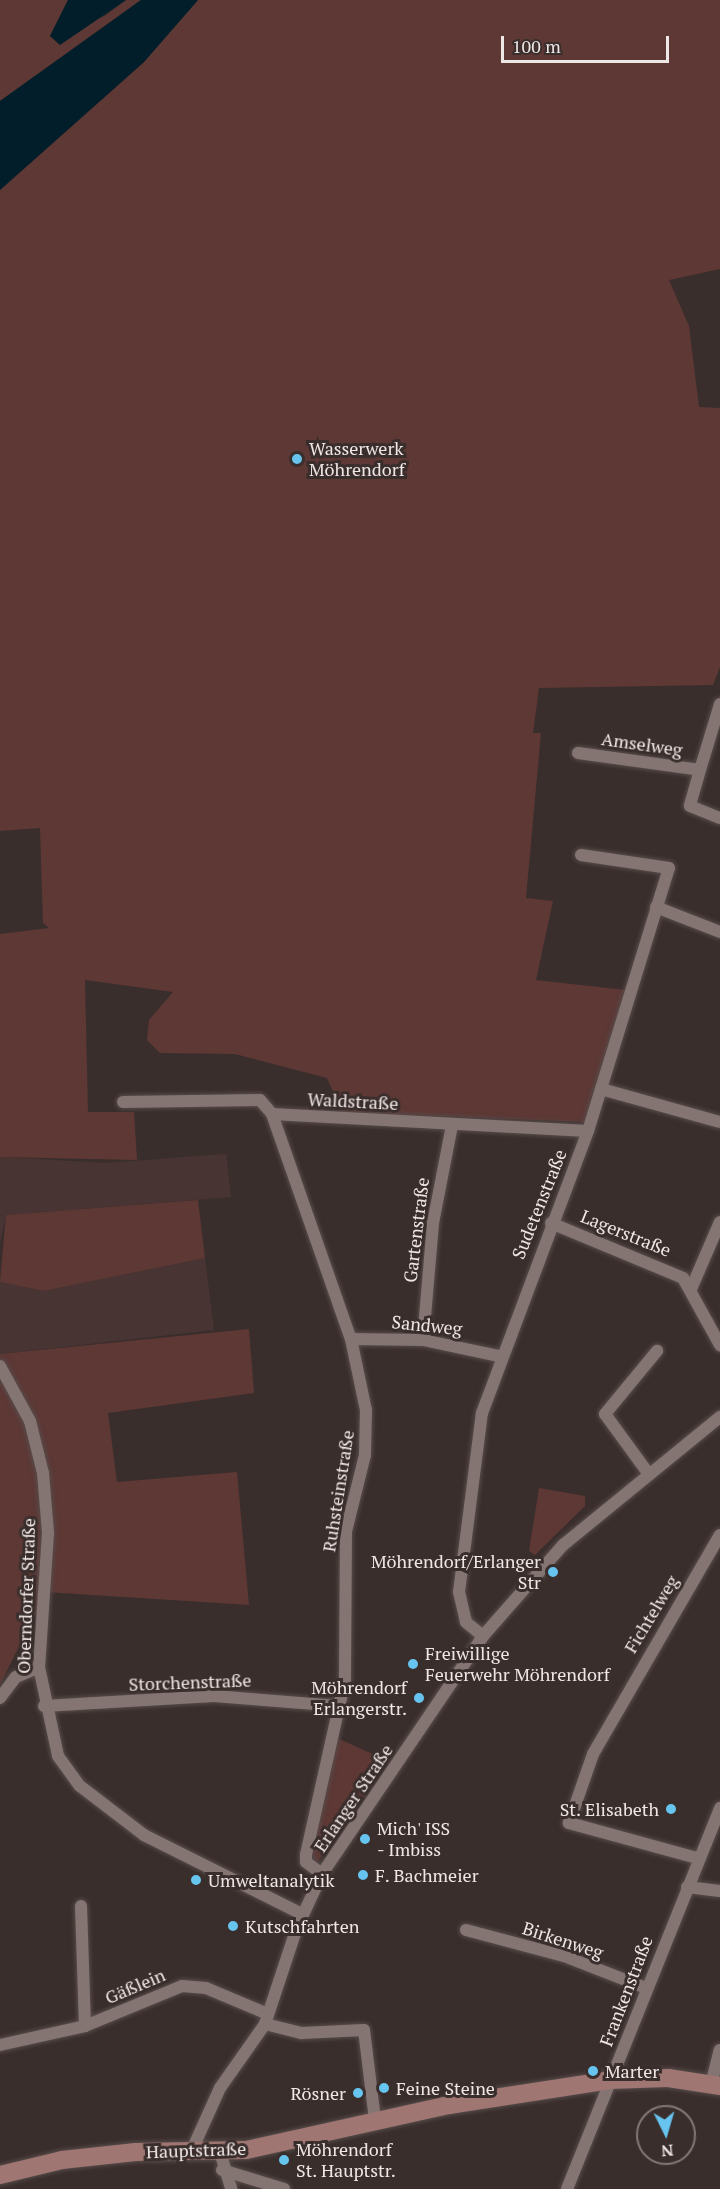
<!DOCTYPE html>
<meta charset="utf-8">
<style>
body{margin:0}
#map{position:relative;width:720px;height:2189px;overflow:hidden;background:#3a2e2c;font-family:"PT Serif",serif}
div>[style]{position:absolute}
.built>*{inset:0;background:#483533}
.green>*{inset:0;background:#5d3835}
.water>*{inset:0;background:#011e2a}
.roads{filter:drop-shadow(0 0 2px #574c4b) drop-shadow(0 0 2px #574c4b)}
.street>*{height:12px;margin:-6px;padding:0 6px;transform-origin:6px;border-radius:6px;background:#847573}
.secondary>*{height:18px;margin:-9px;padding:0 9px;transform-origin:9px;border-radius:9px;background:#9f7672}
.dots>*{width:16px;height:16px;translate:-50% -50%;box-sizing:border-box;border:3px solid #3a2e2c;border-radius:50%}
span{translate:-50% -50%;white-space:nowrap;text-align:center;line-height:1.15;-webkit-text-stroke:6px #3a2e2c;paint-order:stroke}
.poi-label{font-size:18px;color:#efe7e6}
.left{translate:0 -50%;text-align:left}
.right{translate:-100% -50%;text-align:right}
.street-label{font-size:18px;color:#efe7e6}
.north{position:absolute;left:636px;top:2105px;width:60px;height:60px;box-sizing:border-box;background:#3a2e2c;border:2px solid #827876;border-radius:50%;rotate:175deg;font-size:16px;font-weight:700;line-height:24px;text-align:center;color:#efe7e6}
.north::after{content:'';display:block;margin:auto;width:21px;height:27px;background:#66c4ef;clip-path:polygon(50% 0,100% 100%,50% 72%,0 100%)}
.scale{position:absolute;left:501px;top:36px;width:168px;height:27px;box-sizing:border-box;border:3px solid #efe7e6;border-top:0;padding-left:8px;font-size:18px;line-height:21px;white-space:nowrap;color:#efe7e6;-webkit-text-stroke:4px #3a2e2c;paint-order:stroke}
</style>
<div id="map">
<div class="built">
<i style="clip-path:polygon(226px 1154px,231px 1197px,6px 1215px,0 1243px,0 1157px,106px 1163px)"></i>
<i style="clip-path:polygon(205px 1258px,214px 1330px,0 1354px,0 1282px,44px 1291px)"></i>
</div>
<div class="green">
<i style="clip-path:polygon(0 0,68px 0,50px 36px,105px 16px,126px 0,141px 0,0 101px)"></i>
<i style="clip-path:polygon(198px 0,720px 0,720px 269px,669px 280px,689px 326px,699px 407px,720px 408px,720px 667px,713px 685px,539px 688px,533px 733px,541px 733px,526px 898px,553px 901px,536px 980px,625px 990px,584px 1122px,342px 1112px,327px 1078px,235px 1054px,160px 1053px,147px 1040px,149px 1020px,173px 992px,85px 980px,88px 1112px,134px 1112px,137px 1160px,0 1157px,0 934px,49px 928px,43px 923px,40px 828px,0 831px,0 190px,144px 62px)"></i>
<i style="clip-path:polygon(198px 1200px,205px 1258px,44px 1291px,0 1282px,6px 1215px)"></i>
<i style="clip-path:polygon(249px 1329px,254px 1393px,108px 1413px,117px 1482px,237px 1472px,249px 1605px,46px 1592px,0 1685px,0 1354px)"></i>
<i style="clip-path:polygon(539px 1488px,585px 1496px,585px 1506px,535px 1555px,529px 1551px)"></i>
<i style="clip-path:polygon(337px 1738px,388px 1761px,317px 1863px,312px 1855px)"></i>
</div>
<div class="water">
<i style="clip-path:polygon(68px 0,126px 0,60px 45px,50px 36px)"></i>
<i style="clip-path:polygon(141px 0,198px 0,144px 62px,0 190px,0 101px)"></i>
</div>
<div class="roads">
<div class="street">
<i style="left:578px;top:753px;width:123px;rotate:7.9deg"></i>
<i style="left:700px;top:770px;width:69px;rotate:-73.1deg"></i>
<i style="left:700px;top:770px;width:37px;rotate:106deg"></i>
<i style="left:690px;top:806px;width:32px;rotate:22deg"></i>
<i style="left:656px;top:907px;width:69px;rotate:21.3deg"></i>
<i style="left:601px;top:1089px;width:123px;rotate:15.5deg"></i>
<i style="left:123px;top:1102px;width:137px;rotate:-0.8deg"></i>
<i style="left:260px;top:1100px;width:18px;rotate:49deg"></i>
<i style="left:272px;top:1114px;width:316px;rotate:3.1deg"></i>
<i style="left:272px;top:1114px;width:238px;rotate:70.7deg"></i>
<i style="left:351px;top:1339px;width:73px;rotate:78.1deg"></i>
<i style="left:366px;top:1410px;width:45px;rotate:91.3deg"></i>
<i style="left:365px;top:1455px;width:78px;rotate:104deg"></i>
<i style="left:346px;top:1531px;width:149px;rotate:90.4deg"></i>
<i style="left:345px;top:1680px;width:178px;rotate:102.6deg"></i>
<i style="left:306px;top:1854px;width:8px;rotate:90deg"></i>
<i style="left:306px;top:1862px;width:20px;rotate:37deg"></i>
<i style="left:551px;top:1223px;width:143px;rotate:22.6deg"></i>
<i style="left:683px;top:1278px;width:77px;rotate:61.1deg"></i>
<i style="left:691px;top:1289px;width:73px;rotate:-66.6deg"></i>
<i style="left:351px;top:1339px;width:72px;rotate:0.8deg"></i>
<i style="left:423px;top:1340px;width:78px;rotate:11.9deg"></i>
<i style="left:423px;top:1340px;width:117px;rotate:-85.1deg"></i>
<i style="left:433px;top:1223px;width:100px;rotate:-79deg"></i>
<i style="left:0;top:1366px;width:63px;rotate:61.4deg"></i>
<i style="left:30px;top:1421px;width:54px;rotate:76deg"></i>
<i style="left:43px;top:1473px;width:60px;rotate:85.2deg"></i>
<i style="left:48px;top:1533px;width:134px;rotate:93.8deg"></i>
<i style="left:39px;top:1667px;width:91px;rotate:77.9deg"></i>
<i style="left:58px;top:1756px;width:37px;rotate:54deg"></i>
<i style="left:80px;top:1786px;width:81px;rotate:37.4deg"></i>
<i style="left:144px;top:1835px;width:177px;rotate:26.6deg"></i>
<i style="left:648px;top:1473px;width:73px;rotate:-126.1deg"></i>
<i style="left:605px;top:1414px;width:82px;rotate:-50.5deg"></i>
<i style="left:483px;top:1636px;width:22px;rotate:-141deg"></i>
<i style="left:466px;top:1622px;width:31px;rotate:-103deg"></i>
<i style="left:459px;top:1592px;width:180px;rotate:-82.7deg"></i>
<i style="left:482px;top:1413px;width:301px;rotate:-69.4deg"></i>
<i style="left:588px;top:1131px;width:275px;rotate:-72.9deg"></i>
<i style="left:669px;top:868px;width:89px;rotate:-171.6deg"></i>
<i style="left:0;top:1698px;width:26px;rotate:-53deg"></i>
<i style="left:16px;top:1677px;width:25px;rotate:-23deg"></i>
<i style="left:44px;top:1706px;width:170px;rotate:-3.4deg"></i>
<i style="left:214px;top:1696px;width:123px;rotate:4.6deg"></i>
<i style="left:697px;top:1858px;width:133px;rotate:-164.7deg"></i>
<i style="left:569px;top:1823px;width:73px;rotate:-70.8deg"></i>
<i style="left:593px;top:1754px;width:253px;rotate:-59.9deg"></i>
<i style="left:687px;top:1887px;width:33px;rotate:7deg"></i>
<i style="left:81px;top:1906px;width:120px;rotate:88.1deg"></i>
<i style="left:466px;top:1930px;width:101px;rotate:14.9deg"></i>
<i style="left:564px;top:1956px;width:88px;rotate:21.3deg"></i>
<i style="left:265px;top:2024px;width:38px;rotate:14deg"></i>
<i style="left:302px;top:2033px;width:62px;rotate:-2.8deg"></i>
<i style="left:364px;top:2030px;width:91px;rotate:83deg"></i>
<i style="left:0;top:2045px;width:87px;rotate:-12.6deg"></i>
<i style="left:85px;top:2026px;width:105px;rotate:-22.4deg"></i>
<i style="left:182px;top:1986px;width:24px;rotate:5deg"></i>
<i style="left:206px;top:1988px;width:67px;rotate:22.8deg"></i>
<i style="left:711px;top:2085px;width:36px;rotate:-76deg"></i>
<i style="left:192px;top:2150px;width:68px;rotate:-65.7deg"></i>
<i style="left:220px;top:2088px;width:78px;rotate:-54.9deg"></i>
<i style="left:265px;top:2024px;width:99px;rotate:-71.7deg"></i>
<i style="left:296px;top:1930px;width:62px;rotate:-65.1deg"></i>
<i style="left:322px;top:1874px;width:287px;rotate:-55.9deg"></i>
<i style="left:483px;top:1636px;width:121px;rotate:-48.7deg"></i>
<i style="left:563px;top:1545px;width:203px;rotate:-39.2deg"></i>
<i style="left:220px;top:2152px;width:39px;rotate:73deg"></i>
<i style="left:222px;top:2170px;width:65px;rotate:17deg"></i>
<i style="left:567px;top:2189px;width:411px;rotate:-68.1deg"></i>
</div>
<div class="secondary">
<i style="left:0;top:2175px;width:64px;rotate:-13.6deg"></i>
<i style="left:62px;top:2160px;width:74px;rotate:-6.2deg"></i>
<i style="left:136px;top:2152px;width:110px;rotate:-1deg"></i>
<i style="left:246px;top:2150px;width:208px;rotate:-12.5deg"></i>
<i style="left:449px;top:2105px;width:163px;rotate:-8.8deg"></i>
<i style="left:610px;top:2080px;width:58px;rotate:-2deg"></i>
<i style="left:668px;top:2078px;width:53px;rotate:8.7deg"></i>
</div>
</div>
<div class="dots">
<i style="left:297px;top:459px;background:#66c4ef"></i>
<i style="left:553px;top:1572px;background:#66c4ef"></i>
<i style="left:413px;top:1664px;background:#66c4ef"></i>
<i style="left:419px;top:1698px;background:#66c4ef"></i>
<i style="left:671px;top:1809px;background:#66c4ef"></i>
<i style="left:365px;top:1839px;background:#66c4ef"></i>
<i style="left:363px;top:1875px;background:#66c4ef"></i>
<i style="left:196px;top:1880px;background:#66c4ef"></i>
<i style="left:233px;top:1926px;background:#66c4ef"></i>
<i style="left:593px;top:2071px;background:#66c4ef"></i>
<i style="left:384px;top:2088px;background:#66c4ef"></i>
<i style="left:358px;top:2093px;background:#66c4ef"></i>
<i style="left:284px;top:2160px;background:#66c4ef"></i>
</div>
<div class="poi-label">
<span class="left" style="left:309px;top:459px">Wasserwerk<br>Möhrendorf</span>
<span class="right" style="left:541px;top:1572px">Möhrendorf/Erlanger<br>Str</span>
<span class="left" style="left:425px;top:1664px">Freiwillige<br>Feuerwehr Möhrendorf</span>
<span class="right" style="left:407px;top:1698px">Möhrendorf<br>Erlangerstr.</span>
<span class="right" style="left:659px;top:1809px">St. Elisabeth</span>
<span class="left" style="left:377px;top:1839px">Mich' ISS<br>- Imbiss</span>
<span class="left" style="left:375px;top:1875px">F. Bachmeier</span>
<span class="left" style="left:208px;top:1880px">Umweltanalytik</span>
<span class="left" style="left:245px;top:1926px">Kutschfahrten</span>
<span class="left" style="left:605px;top:2071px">Marter</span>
<span class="left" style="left:396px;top:2088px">Feine Steine</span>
<span class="right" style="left:346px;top:2093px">Rösner</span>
<span class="left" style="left:296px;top:2160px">Möhrendorf<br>St. Hauptstr.</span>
</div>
<div class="street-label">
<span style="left:642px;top:744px;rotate:8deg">Amselweg</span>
<span style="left:353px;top:1101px;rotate:3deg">Waldstraße</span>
<span style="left:539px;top:1204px;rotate:-68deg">Sudetenstraße</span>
<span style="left:416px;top:1230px;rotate:-83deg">Gartenstraße</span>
<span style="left:626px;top:1233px;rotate:22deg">Lagerstraße</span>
<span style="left:427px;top:1325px;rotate:6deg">Sandweg</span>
<span style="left:338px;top:1491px;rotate:-81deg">Ruhsteinstraße</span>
<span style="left:26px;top:1596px;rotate:-88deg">Oberndorfer Straße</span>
<span style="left:651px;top:1614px;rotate:-59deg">Fichtelweg</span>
<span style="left:190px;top:1682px;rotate:-2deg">Storchenstraße</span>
<span style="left:353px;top:1798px;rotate:-56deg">Erlanger Straße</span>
<span style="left:563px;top:1940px;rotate:18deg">Birkenweg</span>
<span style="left:135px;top:1986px;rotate:-23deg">Gäßlein</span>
<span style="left:626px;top:1991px;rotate:-69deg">Frankenstraße</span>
<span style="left:196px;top:2150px;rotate:-2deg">Hauptstraße</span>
</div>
<div class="north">N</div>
<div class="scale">100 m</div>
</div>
